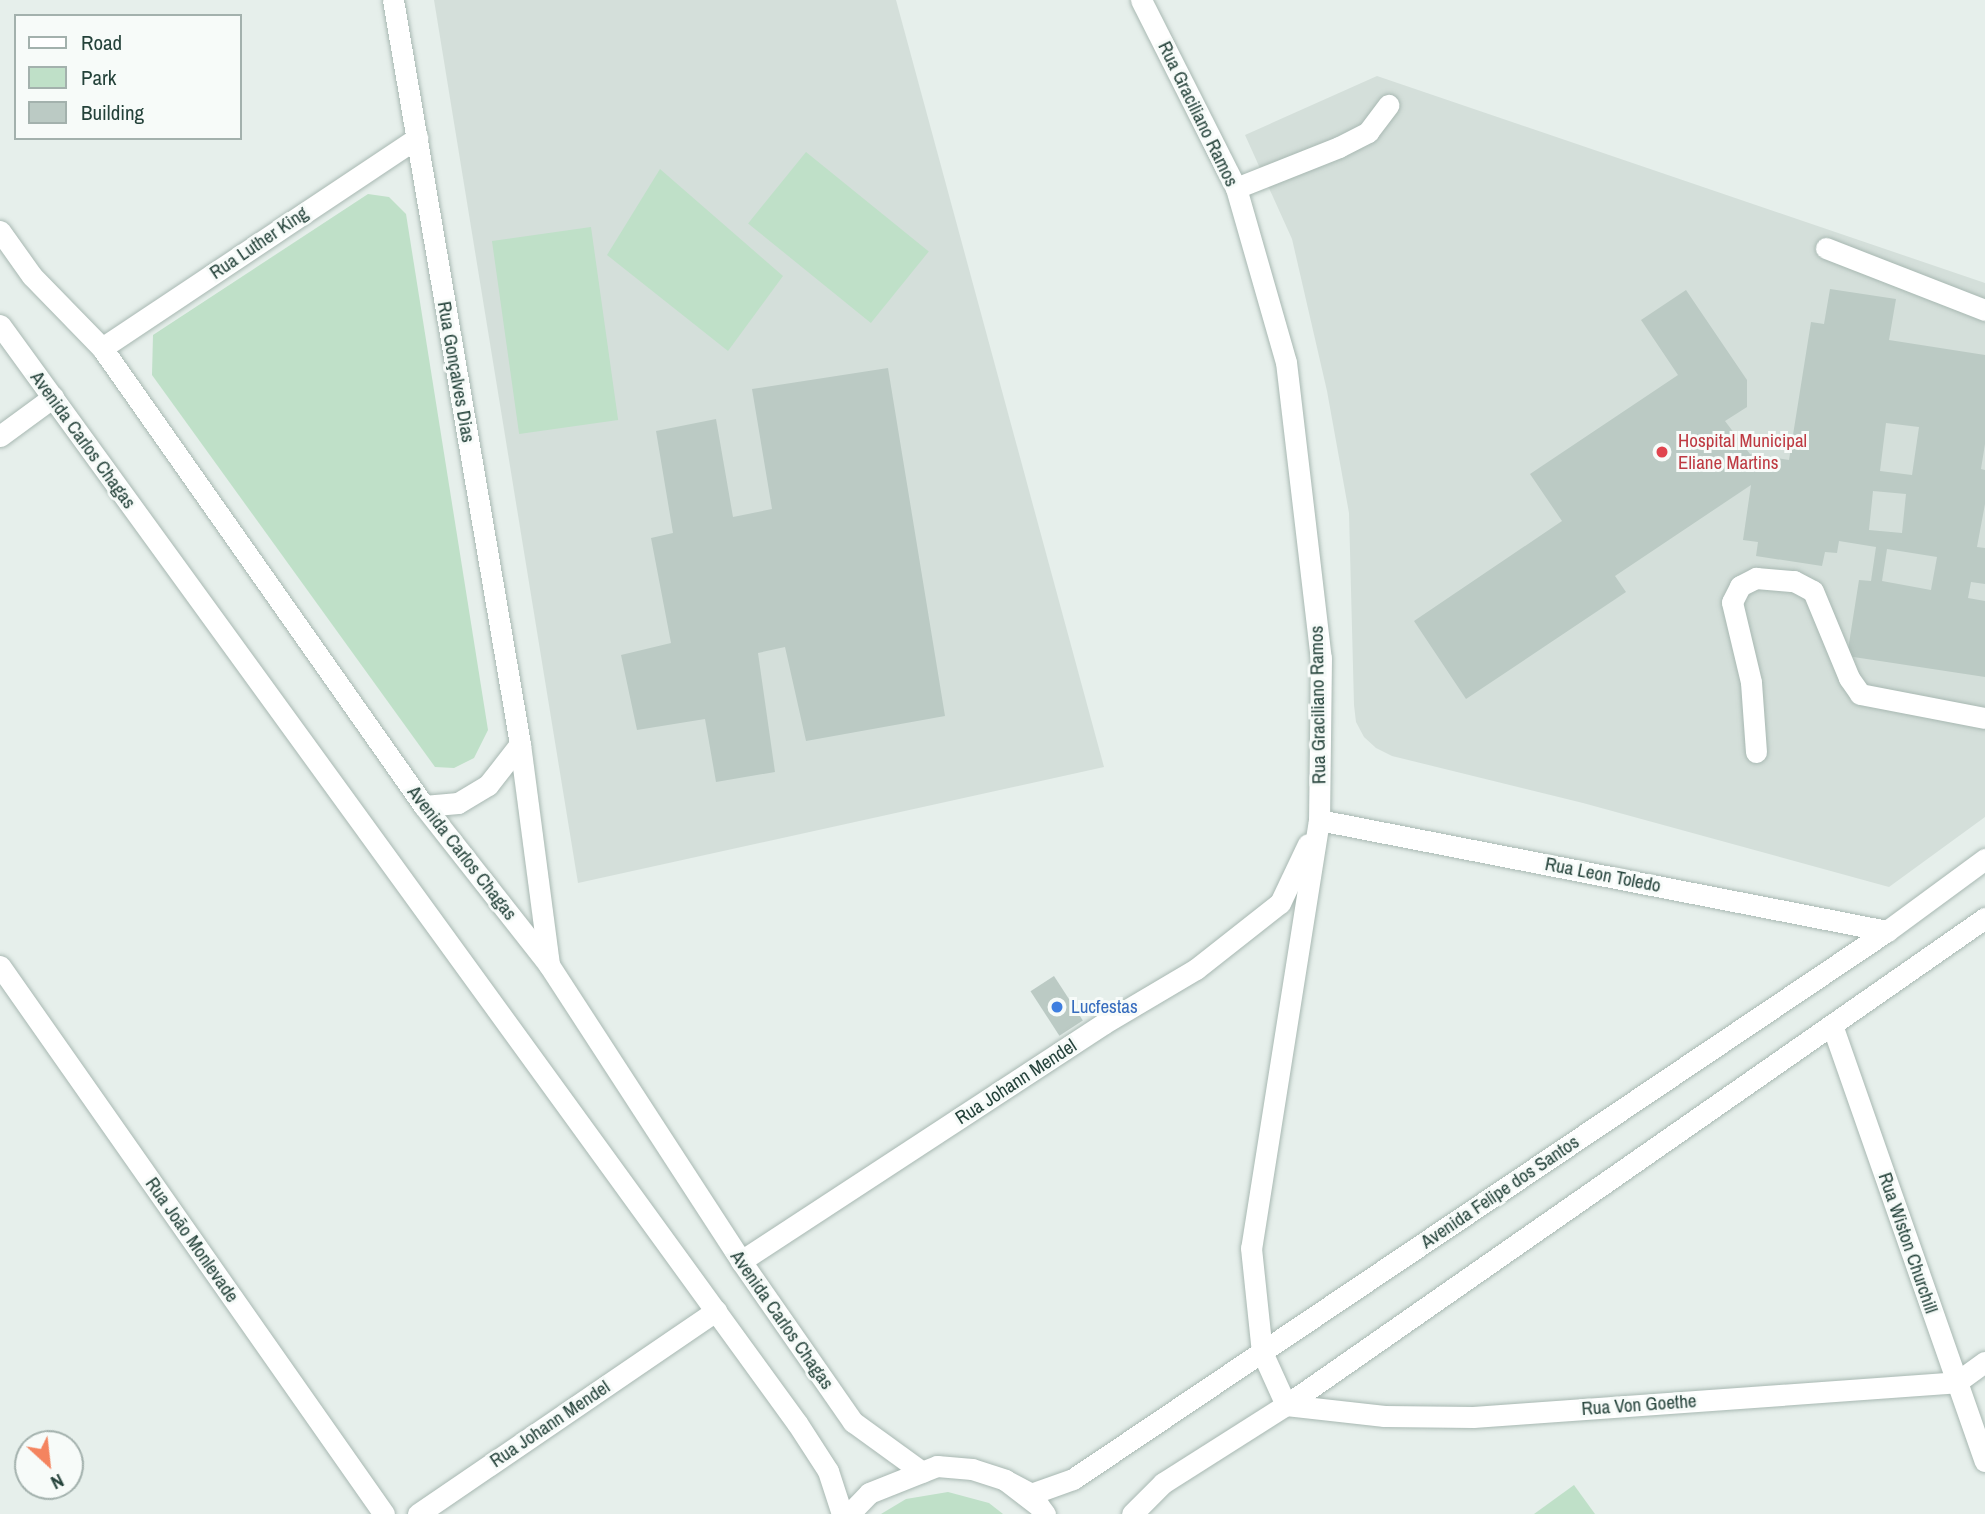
<!DOCTYPE html>
<meta charset="utf-8">
<style>
body{margin:0}
#map{position:relative;width:1985px;height:1514px;overflow:hidden;background:#e6efeb;font-family:"Archivo Narrow",sans-serif}
div>[style]{position:absolute}
.built>*{inset:0;background:#d4dfda}
.green>*{inset:0;background:#bfe0c8;transform-origin:0 0}
.building>*{inset:0;background:#bbcac4;transform-origin:0 0}
.roads{filter:drop-shadow(0 0 2px #a8b8b2) drop-shadow(0 0 2px #a8b8b2)}
.minor>*{height:21px;margin:-10.5px;padding:0 10.5px;transform-origin:10.5px;border-radius:10.5px;background:#fff}
.dots>*{width:19px;height:19px;translate:-50% -50%;box-sizing:border-box;border:4px solid #f7fbf9;border-radius:50%}
span{translate:-50% -50%;white-space:nowrap;text-align:center;line-height:1.15;-webkit-text-stroke:6px #f7fbf9;paint-order:stroke}
.street-label{font-size:19px;color:#24423a}
.health-label{font-size:19px;color:#be3a42}
.left{translate:0 -50%;text-align:left}
.shop-label{font-size:19px;color:#366cbe}
.legend{position:absolute;left:14px;top:14px;width:228px;height:126px;box-sizing:border-box;background:#f7fbf9;border:2px solid #a3b1ad;margin:0;padding:9px 12px;list-style:none;font-size:21px;color:#24423a}
.legend li{display:flex;align-items:center;gap:14px;height:35px}
.legend b{width:35px;border:2px solid #a3b1ad}
.north{position:absolute;left:14px;top:1430px;width:70px;height:70px;box-sizing:border-box;background:#f7fbf9;border:2px solid #a3b1ad;border-radius:50%;rotate:153deg;font-size:19px;font-weight:700;line-height:28px;text-align:center;color:#24423a}
.north::after{content:'';display:block;margin:auto;width:24px;height:32px;background:#f4845f;clip-path:polygon(50% 0,100% 100%,50% 72%,0 100%)}
</style>
<div id="map">
<div class="built">
<i style="clip-path:polygon(434px 0,896px 0,1104px 767px,578px 883px)"></i>
<i style="clip-path:polygon(1377px 76px,1985px 283px,1985px 817px,1889px 887px,1583px 803px,1392px 756px,1376px 748px,1364px 737px,1356px 722px,1354px 705px,1349px 513px,1327px 391px,1292px 239px,1245px 135px)"></i>
</div>
<div class="green">
<i style="left:806px;top:152px;width:158px;height:92px;rotate:39deg"></i>
<i style="clip-path:polygon(660px 169px,783px 276px,728px 351px,607px 255px)"></i>
<i style="clip-path:polygon(368px 194px,389px 197px,406px 214px,488px 730px,474px 758px,454px 768px,435px 767px,152px 375px,153px 335px)"></i>
<i style="left:591px;top:227px;width:195px;height:100px;rotate:82deg"></i>
<i style="clip-path:polygon(1574px 1485px,1595px 1514px,1534px 1514px)"></i>
<i style="clip-path:polygon(948px 1492px,989px 1503px,1003px 1514px,881px 1514px,906px 1499px)"></i>
</div>
<div class="building">
<i style="clip-path:polygon(evenodd,1830px 289px,1896px 299px,1889px 340px,1985px 355px,1985px 444px,1981px 469px,1985px 470px,1985px 504px,1977px 547px,1985px 548px,1985px 584px,1971px 582px,1968px 598px,1985px 601px,1985px 677px,1847px 656px,1859px 580px,1871px 581px,1876px 547px,1839px 541px,1837px 553px,1825px 552px,1822px 566px,1756px 556px,1758px 542px,1743px 540px,1751px 485px,1615px 576px,1626px 592px,1466px 699px,1414px 621px,1562px 521px,1530px 474px,1678px 375px,1641px 320px,1686px 290px,1747px 380px,1747px 407px,1725px 421px,1750px 454px,1789px 460px,1811px 322px,1824px 324px,1830px 289px,1886px 423px,1919px 427px,1912px 475px,1880px 471px,1886px 423px,1830px 289px,1873px 491px,1906px 494px,1902px 533px,1869px 530px,1873px 491px,1830px 289px,1887px 549px,1937px 557px,1931px 590px,1882px 581px,1887px 549px)"></i>
<i style="clip-path:polygon(888px 368px,945px 716px,806px 741px,785px 647px,758px 653px,775px 772px,716px 782px,705px 719px,637px 730px,621px 655px,671px 643px,651px 538px,673px 533px,656px 431px,716px 419px,733px 517px,772px 509px,752px 389px)"></i>
<i style="left:1054px;top:976px;width:53px;height:28px;rotate:57deg"></i>
</div>
<div class="roads">
<div class="minor">
<i style="left:393px;top:0;width:755px;rotate:80.31deg"></i>
<i style="left:520px;top:744px;width:223px;rotate:82.5deg"></i>
<i style="left:1141px;top:0;width:211px;rotate:63.2deg"></i>
<i style="left:1236px;top:188px;width:181px;rotate:74deg"></i>
<i style="left:1286px;top:362px;width:298px;rotate:83.3deg"></i>
<i style="left:1321px;top:658px;width:162px;rotate:90.7deg"></i>
<i style="left:1319px;top:820px;width:433px;rotate:99deg"></i>
<i style="left:1251px;top:1248px;width:105px;rotate:84deg"></i>
<i style="left:1262px;top:1352px;width:58px;rotate:65.6deg"></i>
<i style="left:1286px;top:1405px;width:99px;rotate:6.4deg"></i>
<i style="left:1384px;top:1416px;width:89px;rotate:0.6deg"></i>
<i style="left:1473px;top:1417px;width:485px;rotate:-4.1deg"></i>
<i style="left:1957px;top:1382px;width:34px;rotate:-36deg"></i>
<i style="left:1236px;top:188px;width:111px;rotate:-21.7deg"></i>
<i style="left:1339px;top:147px;width:33px;rotate:-27deg"></i>
<i style="left:1368px;top:132px;width:34px;rotate:-53deg"></i>
<i style="left:0;top:231px;width:55px;rotate:54.6deg"></i>
<i style="left:32px;top:276px;width:100px;rotate:45.8deg"></i>
<i style="left:102px;top:348px;width:560px;rotate:54.89deg"></i>
<i style="left:424px;top:806px;width:202px;rotate:51.8deg"></i>
<i style="left:549px;top:965px;width:353px;rotate:57deg"></i>
<i style="left:741px;top:1261px;width:196px;rotate:55.2deg"></i>
<i style="left:853px;top:1422px;width:85px;rotate:35.9deg"></i>
<i style="left:1826px;top:248px;width:171px;rotate:21.3deg"></i>
<i style="left:0;top:325px;width:1357px;rotate:54.03deg"></i>
<i style="left:797px;top:1423px;width:57px;rotate:57.1deg"></i>
<i style="left:828px;top:1471px;width:45px;rotate:72deg"></i>
<i style="left:102px;top:348px;width:379px;rotate:-33.7deg"></i>
<i style="left:0;top:436px;width:66px;rotate:-36.3deg"></i>
<i style="left:1756px;top:752px;width:70px;rotate:-94.1deg"></i>
<i style="left:1751px;top:682px;width:82px;rotate:-103.4deg"></i>
<i style="left:1732px;top:602px;width:18px;rotate:-63deg"></i>
<i style="left:1740px;top:586px;width:18px;rotate:-27deg"></i>
<i style="left:1756px;top:578px;width:38px;rotate:5deg"></i>
<i style="left:1794px;top:581px;width:21px;rotate:28deg"></i>
<i style="left:1813px;top:591px;width:94px;rotate:67.5deg"></i>
<i style="left:1849px;top:678px;width:19px;rotate:55deg"></i>
<i style="left:1860px;top:694px;width:127px;rotate:10.9deg"></i>
<i style="left:424px;top:806px;width:34px;rotate:-5deg"></i>
<i style="left:458px;top:803px;width:35px;rotate:-31deg"></i>
<i style="left:488px;top:785px;width:52px;rotate:-52deg"></i>
<i style="left:1319px;top:820px;width:579px;rotate:11.06deg"></i>
<i style="left:0;top:966px;width:669px;rotate:54.98deg"></i>
<i style="left:1832px;top:1025px;width:462px;rotate:70.7deg"></i>
<i style="left:741px;top:1261px;width:433px;rotate:-33.2deg"></i>
<i style="left:1103px;top:1024px;width:108px;rotate:-30.6deg"></i>
<i style="left:1196px;top:969px;width:107px;rotate:-38.2deg"></i>
<i style="left:1280px;top:903px;width:65px;rotate:-64.6deg"></i>
<i style="left:1005px;top:1480px;width:30px;rotate:28deg"></i>
<i style="left:1031px;top:1494px;width:45px;rotate:-19.7deg"></i>
<i style="left:1073px;top:1479px;width:981px;rotate:-33.95deg"></i>
<i style="left:1887px;top:931px;width:122px;rotate:-36.3deg"></i>
<i style="left:418px;top:1514px;width:361px;rotate:-34.3deg"></i>
<i style="left:849px;top:1514px;width:29px;rotate:-46deg"></i>
<i style="left:869px;top:1493px;width:73px;rotate:-21.7deg"></i>
<i style="left:937px;top:1466px;width:35px;rotate:5deg"></i>
<i style="left:972px;top:1469px;width:35px;rotate:18deg"></i>
<i style="left:1005px;top:1480px;width:43px;rotate:37.4deg"></i>
<i style="left:1039px;top:1506px;width:10px;rotate:53deg"></i>
<i style="left:1132px;top:1514px;width:44px;rotate:-45deg"></i>
<i style="left:1163px;top:1483px;width:146px;rotate:-32.4deg"></i>
<i style="left:1286px;top:1405px;width:852px;rotate:-34.87deg"></i>
</div>
</div>
<div class="dots">
<i style="left:1662px;top:452px;background:#e0444e"></i>
<i style="left:1057px;top:1007px;background:#3f7fe0"></i>
</div>
<div class="street-label">
<span style="left:1198px;top:114px;rotate:64deg">Rua Graciliano Ramos</span>
<span style="left:259px;top:243px;rotate:-34deg">Rua Luther King</span>
<span style="left:456px;top:372px;rotate:80deg">Rua Gonçalves Dias</span>
<span style="left:83px;top:440px;rotate:54deg">Avenida Carlos Chagas</span>
<span style="left:1318px;top:705px;rotate:-91deg">Rua Graciliano Ramos</span>
<span style="left:462px;top:853px;rotate:52deg">Avenida Carlos Chagas</span>
<span style="left:1603px;top:875px;rotate:11deg">Rua Leon Toledo</span>
<span style="left:1016px;top:1082px;rotate:-33deg">Rua Johann Mendel</span>
<span style="left:1500px;top:1192px;rotate:-34deg">Avenida Felipe dos Santos</span>
<span style="left:192px;top:1240px;rotate:55deg">Rua João Monlevade</span>
<span style="left:1908px;top:1243px;rotate:71deg">Rua Wiston Churchill</span>
<span style="left:782px;top:1320px;rotate:55deg">Avenida Carlos Chagas</span>
<span style="left:1639px;top:1405px;rotate:-4deg">Rua Von Goethe</span>
<span style="left:550px;top:1424px;rotate:-34deg">Rua Johann Mendel</span>
</div>
<div class="health-label">
<span class="left" style="left:1678px;top:452px">Hospital Municipal<br>Eliane Martins</span>
</div>
<div class="shop-label">
<span class="left" style="left:1071px;top:1007px">Lucfestas</span>
</div>
<ul class="legend">
<li><b style="height:9px;background:#fff"></b>Road</li>
<li><b style="height:19px;background:#bfe0c8"></b>Park</li>
<li><b style="height:19px;background:#bbcac4"></b>Building</li>
</ul>
<div class="north">N</div>
</div>
